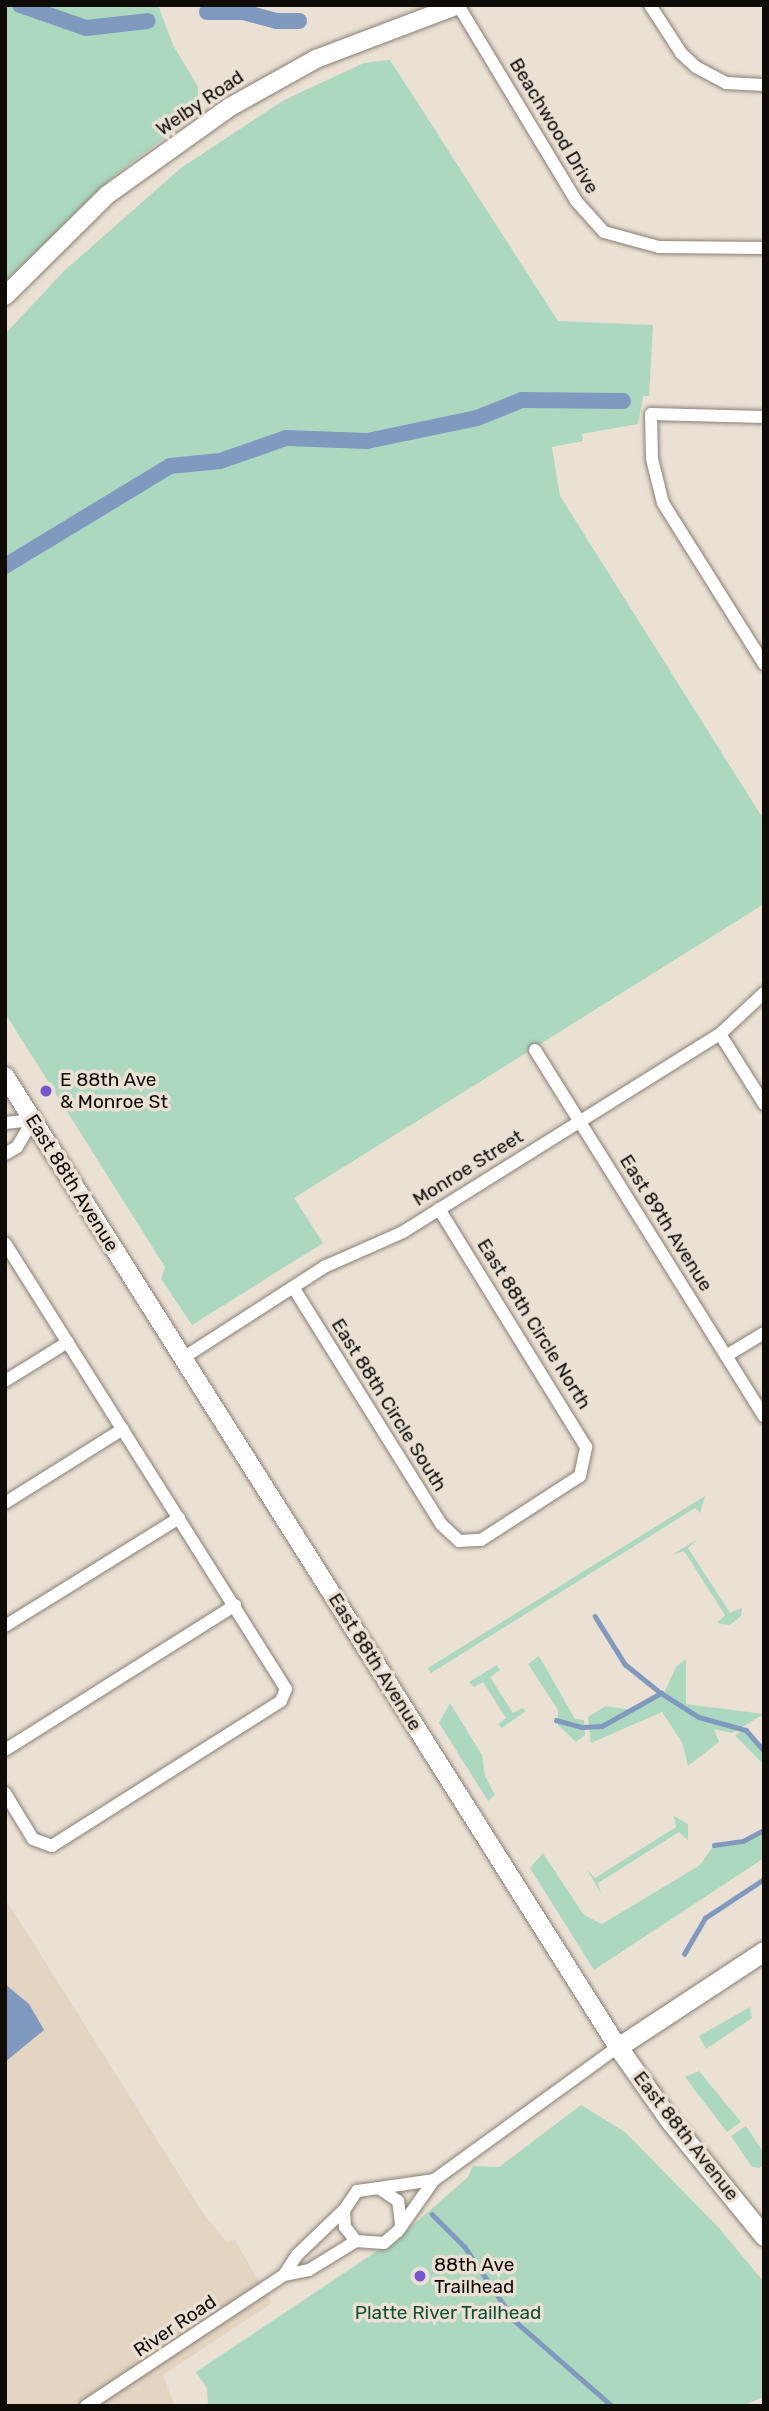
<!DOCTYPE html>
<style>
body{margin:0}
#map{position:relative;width:769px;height:2411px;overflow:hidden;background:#eae1d4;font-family:Rubik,sans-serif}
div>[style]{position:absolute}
.built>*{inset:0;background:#e3d5c2}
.green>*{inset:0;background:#acd8c0}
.water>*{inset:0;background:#809abf}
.stream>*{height:4.5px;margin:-2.25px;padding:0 2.25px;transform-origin:2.25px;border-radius:2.25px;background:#809abf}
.canal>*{height:16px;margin:-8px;padding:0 8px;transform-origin:8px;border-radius:8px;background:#809abf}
.roads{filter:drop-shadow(0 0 2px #887f74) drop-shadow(0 0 2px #887f74)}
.street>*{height:12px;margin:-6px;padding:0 6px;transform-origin:6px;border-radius:6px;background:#fff}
.secondary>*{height:18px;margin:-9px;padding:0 9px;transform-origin:9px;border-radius:9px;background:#fff}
.primary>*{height:19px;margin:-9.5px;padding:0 9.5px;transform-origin:9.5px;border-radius:9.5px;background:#fff}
.dots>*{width:19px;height:19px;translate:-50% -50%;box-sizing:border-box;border:4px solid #eae1d4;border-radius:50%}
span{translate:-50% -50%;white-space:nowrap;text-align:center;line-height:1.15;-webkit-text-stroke:7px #eae1d4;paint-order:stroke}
.street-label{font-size:19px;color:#0f0c08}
.poi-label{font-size:19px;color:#0f0c08}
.left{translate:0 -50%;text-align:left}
.park-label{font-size:19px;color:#144f35}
.frame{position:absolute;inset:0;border:7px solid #0f0c08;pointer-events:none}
</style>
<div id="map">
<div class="built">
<i style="clip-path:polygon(5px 1898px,205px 2216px,227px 2242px,234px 2239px,272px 2303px,163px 2375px,175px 2406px,5px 2406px)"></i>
</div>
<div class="green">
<i style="clip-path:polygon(5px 5px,158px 5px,173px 45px,198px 87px,198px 98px,195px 115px,116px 174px,5px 281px)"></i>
<i style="clip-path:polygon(390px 60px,558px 321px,653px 325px,649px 396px,643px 396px,638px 424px,582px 434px,583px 441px,552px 447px,560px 496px,764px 820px,764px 904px,294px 1198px,323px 1243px,192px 1325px,161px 1279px,165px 1267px,5px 1013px,5px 334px,64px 271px,181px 168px,284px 100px,364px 63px)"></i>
<i style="clip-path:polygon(705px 1496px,700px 1513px,695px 1508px,431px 1673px,428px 1668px)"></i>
<i style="clip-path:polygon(698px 1539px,688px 1548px,730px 1613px,742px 1608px,741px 1616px,730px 1625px,717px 1623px,725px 1615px,684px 1551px,672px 1555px)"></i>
<i style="clip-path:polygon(539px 1656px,575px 1719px,584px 1720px,585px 1735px,576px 1742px,558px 1725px,558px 1710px,528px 1664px)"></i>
<i style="clip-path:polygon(686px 1659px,686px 1704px,764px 1714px,732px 1733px,714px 1729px,719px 1742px,688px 1766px,682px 1742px,662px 1712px,591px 1743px,588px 1717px,606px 1706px,632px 1710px,664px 1693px,676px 1667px)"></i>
<i style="clip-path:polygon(497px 1665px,500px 1670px,490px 1677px,513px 1713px,522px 1708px,526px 1711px,502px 1728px,498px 1724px,506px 1718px,483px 1682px,474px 1687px,469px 1682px)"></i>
<i style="clip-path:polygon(450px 1703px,482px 1755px,485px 1776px,495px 1795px,488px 1801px,439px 1723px)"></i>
<i style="clip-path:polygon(745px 1730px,764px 1752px,764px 1765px,735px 1735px)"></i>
<i style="clip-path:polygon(674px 1816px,688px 1824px,688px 1840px,679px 1832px,598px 1883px,601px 1894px,587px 1869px,595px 1878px,676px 1827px)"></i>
<i style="clip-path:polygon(764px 1832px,764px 1858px,594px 1970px,530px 1868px,543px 1853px,584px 1915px,602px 1924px,700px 1865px,713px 1846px,740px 1844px)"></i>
<i style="clip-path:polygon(750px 2007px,752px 2018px,706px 2049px,699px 2036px)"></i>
<i style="clip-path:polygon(699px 2071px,741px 2122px,727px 2132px,685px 2077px)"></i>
<i style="clip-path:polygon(581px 2105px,625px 2132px,719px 2228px,764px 2282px,764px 2397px,741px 2406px,208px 2406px,207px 2388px,196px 2372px,404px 2233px,468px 2177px,473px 2166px,499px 2167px)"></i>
<i style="clip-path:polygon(746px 2126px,764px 2153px,764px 2165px,759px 2168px,752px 2167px,731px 2136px)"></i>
</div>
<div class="water">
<i style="clip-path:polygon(5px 1984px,29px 2004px,44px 2030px,5px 2062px)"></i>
</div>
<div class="stream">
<i style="left:595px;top:1616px;width:57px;rotate:58deg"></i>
<i style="left:625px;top:1664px;width:46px;rotate:38.9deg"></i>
<i style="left:556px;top:1720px;width:27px;rotate:15deg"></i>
<i style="left:582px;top:1727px;width:20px;rotate:-3deg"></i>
<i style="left:602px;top:1726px;width:68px;rotate:-29.2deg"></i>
<i style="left:661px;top:1693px;width:45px;rotate:32.3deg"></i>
<i style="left:699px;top:1717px;width:49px;rotate:15.5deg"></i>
<i style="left:746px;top:1730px;width:28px;rotate:49deg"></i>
<i style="left:714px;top:1845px;width:29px;rotate:-8deg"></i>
<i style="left:743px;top:1841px;width:24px;rotate:-28deg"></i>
<i style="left:684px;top:1954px;width:42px;rotate:-59.7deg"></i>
<i style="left:705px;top:1918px;width:71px;rotate:-33.5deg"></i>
<i style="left:432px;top:2214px;width:47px;rotate:45deg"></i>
<i style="left:465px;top:2247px;width:89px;rotate:56deg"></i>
<i style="left:515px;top:2321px;width:129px;rotate:41.2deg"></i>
</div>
<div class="canal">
<i style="left:20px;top:5px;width:70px;rotate:19.2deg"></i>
<i style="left:86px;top:28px;width:62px;rotate:-6.4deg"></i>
<i style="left:207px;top:12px;width:36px"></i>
<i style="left:243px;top:12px;width:35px;rotate:15deg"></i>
<i style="left:277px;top:21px;width:22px"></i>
<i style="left:5px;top:566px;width:193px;rotate:-31.2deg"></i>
<i style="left:170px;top:466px;width:50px;rotate:-5.7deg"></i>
<i style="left:220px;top:461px;width:70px;rotate:-19.2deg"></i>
<i style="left:286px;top:438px;width:81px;rotate:2.1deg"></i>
<i style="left:367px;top:441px;width:112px;rotate:-11.8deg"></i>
<i style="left:477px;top:418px;width:48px;rotate:-21.8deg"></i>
<i style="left:522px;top:400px;width:101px;rotate:0.6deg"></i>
</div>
<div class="roads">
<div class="street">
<i style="left:458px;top:5px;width:230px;rotate:58.9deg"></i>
<i style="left:577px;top:202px;width:40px;rotate:48deg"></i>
<i style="left:604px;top:232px;width:57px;rotate:15.3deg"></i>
<i style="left:659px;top:247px;width:105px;rotate:0.5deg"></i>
<i style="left:650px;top:5px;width:57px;rotate:57.1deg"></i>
<i style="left:681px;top:53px;width:21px;rotate:43deg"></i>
<i style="left:696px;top:67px;width:34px;rotate:28deg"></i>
<i style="left:726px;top:83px;width:38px;rotate:3deg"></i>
<i style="left:764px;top:417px;width:113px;rotate:-178.5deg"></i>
<i style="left:651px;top:414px;width:45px;rotate:88.7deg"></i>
<i style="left:652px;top:459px;width:45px;rotate:76deg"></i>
<i style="left:663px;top:503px;width:190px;rotate:57.9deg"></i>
<i style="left:720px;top:1034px;width:83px;rotate:57.8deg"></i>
<i style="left:535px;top:1050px;width:432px;rotate:58deg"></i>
<i style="left:5px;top:1123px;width:28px;rotate:-6deg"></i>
<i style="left:5px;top:1154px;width:14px;rotate:-30deg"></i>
<i style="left:17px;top:1147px;width:31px;rotate:-59deg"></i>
<i style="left:5px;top:1243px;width:527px;rotate:57.79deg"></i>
<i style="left:286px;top:1689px;width:13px;rotate:113deg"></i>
<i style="left:281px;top:1701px;width:271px;rotate:147.7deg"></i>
<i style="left:52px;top:1846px;width:20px;rotate:-160deg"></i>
<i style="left:33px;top:1839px;width:54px;rotate:-121.3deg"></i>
<i style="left:293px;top:1287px;width:279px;rotate:58deg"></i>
<i style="left:441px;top:1524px;width:25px;rotate:43deg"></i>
<i style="left:459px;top:1541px;width:22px;rotate:-3deg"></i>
<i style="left:481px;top:1540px;width:118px;rotate:-32.9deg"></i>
<i style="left:580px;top:1476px;width:30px;rotate:-78deg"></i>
<i style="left:586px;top:1447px;width:280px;rotate:-121.7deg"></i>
<i style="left:726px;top:1356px;width:44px;rotate:-31.2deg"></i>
<i style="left:183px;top:1358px;width:170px;rotate:-32.8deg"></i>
<i style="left:326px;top:1266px;width:84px;rotate:-23.8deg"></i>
<i style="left:403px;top:1232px;width:374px;rotate:-32deg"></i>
<i style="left:720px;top:1034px;width:60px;rotate:-43deg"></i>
<i style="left:5px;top:1381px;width:74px;rotate:-31.8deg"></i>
<i style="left:5px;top:1503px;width:139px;rotate:-32.1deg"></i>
<i style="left:5px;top:1626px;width:205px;rotate:-31.8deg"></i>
<i style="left:5px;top:1750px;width:272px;rotate:-32.2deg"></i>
<i style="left:379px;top:2188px;width:56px;rotate:-8.3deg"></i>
<i style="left:401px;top:2224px;width:23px;rotate:-97deg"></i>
<i style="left:398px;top:2201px;width:23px;rotate:-146deg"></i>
<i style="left:379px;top:2188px;width:22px;rotate:172deg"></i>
<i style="left:357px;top:2191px;width:23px;rotate:124deg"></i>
<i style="left:344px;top:2210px;width:17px;rotate:87deg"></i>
<i style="left:345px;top:2227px;width:18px;rotate:52deg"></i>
<i style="left:356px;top:2241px;width:28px;rotate:4deg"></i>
<i style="left:384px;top:2243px;width:18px;rotate:-41deg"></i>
<i style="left:398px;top:2231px;width:62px;rotate:-54.8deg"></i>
<i style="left:434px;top:2180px;width:227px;rotate:-35.9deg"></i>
<i style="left:284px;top:2275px;width:25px;rotate:-11deg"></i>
<i style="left:309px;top:2270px;width:55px;rotate:-31.7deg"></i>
<i style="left:86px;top:2406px;width:237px;rotate:-33.5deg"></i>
<i style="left:284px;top:2275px;width:24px;rotate:-57deg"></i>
<i style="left:297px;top:2255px;width:65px;rotate:-43.8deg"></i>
</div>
<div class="secondary">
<i style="left:5px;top:296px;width:144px;rotate:-44.7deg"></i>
<i style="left:107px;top:195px;width:151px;rotate:-35.6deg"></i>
<i style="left:230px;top:107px;width:98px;rotate:-29.2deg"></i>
<i style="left:316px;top:59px;width:152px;rotate:-20.8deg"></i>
<i style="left:5px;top:1076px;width:1148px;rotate:57.74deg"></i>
</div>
<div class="primary">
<i style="left:764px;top:1951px;width:175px;rotate:146.7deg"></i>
<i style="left:618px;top:2047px;width:92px;rotate:54.8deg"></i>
<i style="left:671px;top:2122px;width:147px;rotate:50.8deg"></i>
</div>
</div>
<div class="dots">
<i style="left:46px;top:1091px;background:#7655cf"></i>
<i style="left:420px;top:2276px;background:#7655cf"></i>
</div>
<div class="street-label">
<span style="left:200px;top:103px;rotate:-34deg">Welby Road</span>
<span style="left:554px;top:126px;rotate:59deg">Beachwood Drive</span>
<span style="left:468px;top:1168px;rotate:-32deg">Monroe Street</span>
<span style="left:72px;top:1183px;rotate:58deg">East 88th Avenue</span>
<span style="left:666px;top:1223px;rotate:58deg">East 89th Avenue</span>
<span style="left:534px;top:1324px;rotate:58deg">East 88th Circle North</span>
<span style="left:389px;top:1405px;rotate:58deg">East 88th Circle South</span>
<span style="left:375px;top:1662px;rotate:58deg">East 88th Avenue</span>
<span style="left:686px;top:2136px;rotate:52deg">East 88th Avenue</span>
<span style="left:175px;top:2326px;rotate:-34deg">River Road</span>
</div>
<div class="poi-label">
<span class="left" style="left:60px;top:1091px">E 88th Ave<br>&amp; Monroe St</span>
<span class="left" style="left:434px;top:2276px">88th Ave<br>Trailhead</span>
</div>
<div class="park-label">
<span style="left:448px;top:2313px">Platte River Trailhead</span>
</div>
<div class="frame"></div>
</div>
